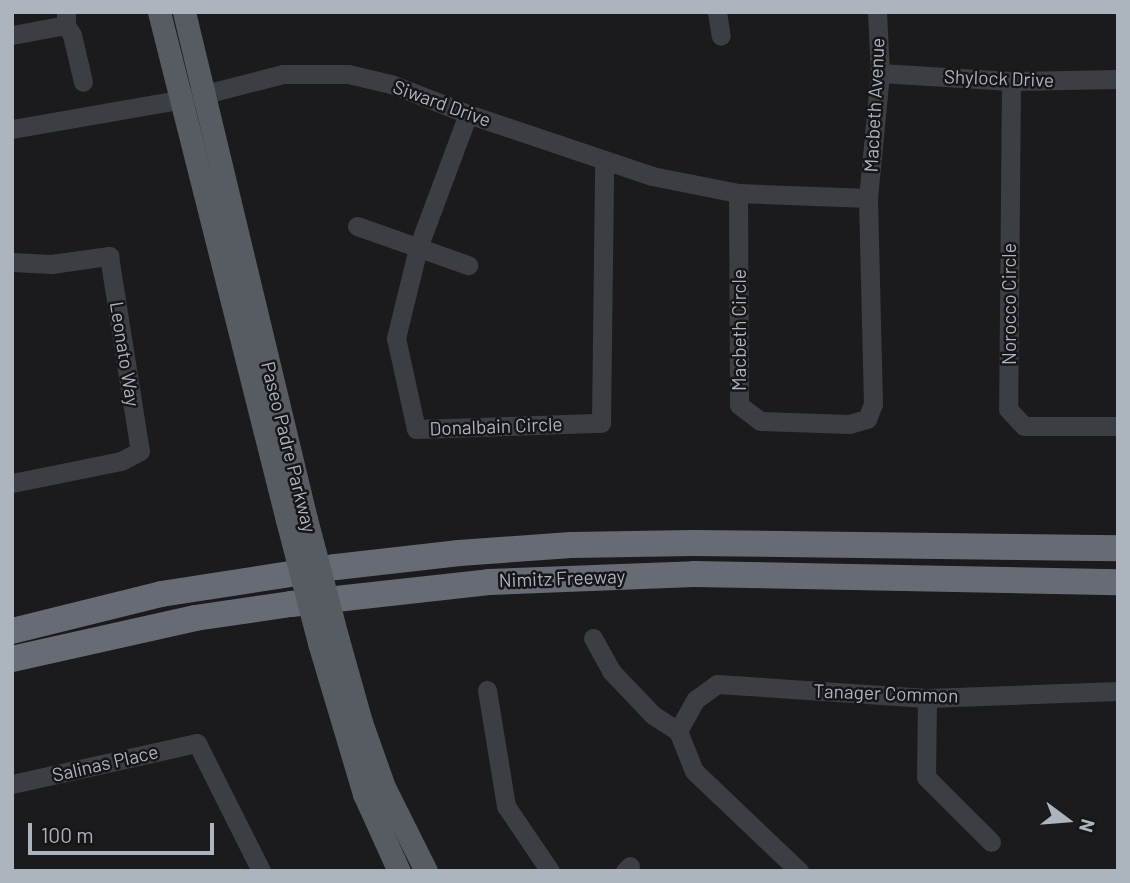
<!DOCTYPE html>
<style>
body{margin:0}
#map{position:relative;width:1130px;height:883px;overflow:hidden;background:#1b1b1d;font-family:Barlow,sans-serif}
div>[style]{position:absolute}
.minor>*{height:19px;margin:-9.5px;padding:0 9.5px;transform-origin:9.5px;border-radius:9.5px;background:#3b3e43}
.major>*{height:23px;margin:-11.5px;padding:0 11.5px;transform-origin:11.5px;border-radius:11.5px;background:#575b62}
.highway>*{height:26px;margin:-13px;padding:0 13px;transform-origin:13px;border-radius:13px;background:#676c74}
.major-bridge>*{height:23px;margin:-11.5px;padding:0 11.5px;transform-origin:11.5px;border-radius:11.5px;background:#575b62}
span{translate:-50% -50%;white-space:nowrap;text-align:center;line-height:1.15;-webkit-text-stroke:5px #161618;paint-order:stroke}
.street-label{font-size:19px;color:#acb4be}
.frame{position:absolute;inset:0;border:14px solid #acb4be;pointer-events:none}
.north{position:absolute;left:1032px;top:785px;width:70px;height:70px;-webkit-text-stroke:5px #161618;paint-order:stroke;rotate:106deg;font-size:19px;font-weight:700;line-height:28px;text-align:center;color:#acb4be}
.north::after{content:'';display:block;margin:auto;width:24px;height:32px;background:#acb4be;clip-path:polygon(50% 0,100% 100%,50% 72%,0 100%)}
.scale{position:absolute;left:28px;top:823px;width:186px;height:32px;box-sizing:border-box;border:4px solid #acb4be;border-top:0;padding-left:9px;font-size:21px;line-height:24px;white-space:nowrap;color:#acb4be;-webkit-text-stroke:5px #161618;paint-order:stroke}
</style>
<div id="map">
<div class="minor">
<i style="left:66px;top:12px;width:13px;rotate:90deg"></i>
<i style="left:66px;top:25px;width:12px;rotate:59deg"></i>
<i style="left:72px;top:35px;width:48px;rotate:76.8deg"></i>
<i style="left:717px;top:12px;width:24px;rotate:81deg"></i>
<i style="left:12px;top:35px;width:55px;rotate:-10.5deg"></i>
<i style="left:880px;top:73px;width:131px;rotate:3.5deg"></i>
<i style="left:1011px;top:81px;width:107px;rotate:-1.1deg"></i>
<i style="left:1011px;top:81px;width:328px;rotate:90.5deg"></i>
<i style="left:1008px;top:409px;width:23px;rotate:47deg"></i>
<i style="left:1024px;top:426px;width:94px"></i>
<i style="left:468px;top:114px;width:143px;rotate:110.5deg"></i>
<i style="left:418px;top:248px;width:93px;rotate:103.7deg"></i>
<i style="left:396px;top:338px;width:93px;rotate:77.6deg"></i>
<i style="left:416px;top:429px;width:185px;rotate:-1.9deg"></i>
<i style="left:601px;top:423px;width:261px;rotate:-89.3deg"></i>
<i style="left:12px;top:129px;width:181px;rotate:-9.9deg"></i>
<i style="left:190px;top:98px;width:96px;rotate:-14.5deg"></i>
<i style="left:283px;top:74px;width:65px"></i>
<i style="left:348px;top:74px;width:44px;rotate:13.1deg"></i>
<i style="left:391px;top:84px;width:83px;rotate:21.3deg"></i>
<i style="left:468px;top:114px;width:194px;rotate:18.6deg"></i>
<i style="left:652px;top:176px;width:88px;rotate:11.2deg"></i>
<i style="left:738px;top:193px;width:130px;rotate:2.2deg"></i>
<i style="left:738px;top:193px;width:212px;rotate:89.7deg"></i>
<i style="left:739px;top:405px;width:26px;rotate:37deg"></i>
<i style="left:760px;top:421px;width:89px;rotate:1.9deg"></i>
<i style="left:849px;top:424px;width:19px;rotate:-16deg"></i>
<i style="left:867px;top:419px;width:16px;rotate:-68deg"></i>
<i style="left:873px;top:404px;width:206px;rotate:-91.4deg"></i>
<i style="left:868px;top:198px;width:126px;rotate:-84.5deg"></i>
<i style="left:880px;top:73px;width:61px;rotate:-92.8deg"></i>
<i style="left:357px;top:226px;width:118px;rotate:19.4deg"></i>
<i style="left:12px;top:262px;width:39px;rotate:3deg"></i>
<i style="left:51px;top:264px;width:59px;rotate:-7.9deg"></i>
<i style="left:109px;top:256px;width:197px;rotate:81deg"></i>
<i style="left:140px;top:451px;width:21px;rotate:152deg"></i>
<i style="left:121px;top:461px;width:111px;rotate:168.6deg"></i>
<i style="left:593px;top:638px;width:38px;rotate:61deg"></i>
<i style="left:611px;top:671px;width:61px;rotate:46.3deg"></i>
<i style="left:653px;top:715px;width:30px;rotate:33deg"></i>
<i style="left:487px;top:690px;width:118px;rotate:80.7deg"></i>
<i style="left:506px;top:806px;width:78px;rotate:55.9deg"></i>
<i style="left:927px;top:698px;width:79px;rotate:90.7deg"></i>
<i style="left:926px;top:777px;width:92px;rotate:45deg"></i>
<i style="left:678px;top:731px;width:35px;rotate:-61deg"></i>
<i style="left:695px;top:700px;width:27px;rotate:-36deg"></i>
<i style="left:717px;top:684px;width:210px;rotate:3.8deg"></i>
<i style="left:927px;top:698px;width:191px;rotate:-2.1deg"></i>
<i style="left:678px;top:731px;width:43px;rotate:68.2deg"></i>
<i style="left:694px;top:771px;width:145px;rotate:43.6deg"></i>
<i style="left:12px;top:784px;width:189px;rotate:-12.5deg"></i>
<i style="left:197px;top:743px;width:143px;rotate:63.4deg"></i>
<i style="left:625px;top:871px;width:7px;rotate:-45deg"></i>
</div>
<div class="major">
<i style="left:159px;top:12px;width:524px;rotate:75.86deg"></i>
<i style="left:184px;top:12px;width:521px;rotate:76.47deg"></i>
<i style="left:338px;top:640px;width:85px;rotate:74.3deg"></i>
<i style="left:361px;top:722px;width:69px;rotate:70.5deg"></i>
<i style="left:384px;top:787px;width:94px;rotate:63.4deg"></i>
<i style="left:319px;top:643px;width:158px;rotate:73.4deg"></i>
<i style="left:364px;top:794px;width:85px;rotate:65.6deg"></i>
</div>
<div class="highway">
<i style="left:12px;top:631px;width:154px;rotate:-13.9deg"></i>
<i style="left:161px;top:594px;width:177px;rotate:-8.8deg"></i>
<i style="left:336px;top:567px;width:124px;rotate:-6.5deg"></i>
<i style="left:459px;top:553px;width:112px;rotate:-4.1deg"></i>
<i style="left:571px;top:545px;width:122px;rotate:-0.9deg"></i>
<i style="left:693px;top:543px;width:425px;rotate:0.7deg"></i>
<i style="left:12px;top:659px;width:188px;rotate:-12.6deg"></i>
<i style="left:195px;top:618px;width:97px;rotate:-8.3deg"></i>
<i style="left:291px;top:604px;width:199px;rotate:-6.3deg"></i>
<i style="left:489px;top:582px;width:205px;rotate:-2.2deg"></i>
<i style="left:694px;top:574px;width:424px;rotate:1.1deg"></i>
</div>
<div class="major-bridge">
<i style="left:306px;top:519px;width:125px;rotate:75.2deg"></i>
<i style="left:287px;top:520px;width:127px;rotate:75.4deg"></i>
</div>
<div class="street-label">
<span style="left:999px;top:78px;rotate:2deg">Shylock Drive</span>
<span style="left:442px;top:103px;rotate:20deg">Siward Drive</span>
<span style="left:874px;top:105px;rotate:-87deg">Macbeth Avenue</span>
<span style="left:1009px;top:304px;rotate:-90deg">Norocco Circle</span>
<span style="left:739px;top:330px;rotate:-90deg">Macbeth Circle</span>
<span style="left:125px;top:354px;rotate:81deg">Leonato Way</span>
<span style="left:496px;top:426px;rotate:-2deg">Donalbain Circle</span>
<span style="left:289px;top:447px;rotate:76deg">Paseo Padre Parkway</span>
<span style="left:562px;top:578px;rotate:-2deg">Nimitz Freeway</span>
<span style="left:886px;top:693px;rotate:2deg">Tanager Common</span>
<span style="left:105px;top:763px;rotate:-13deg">Salinas Place</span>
</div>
<div class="frame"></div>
<div class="north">N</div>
<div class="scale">100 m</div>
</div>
